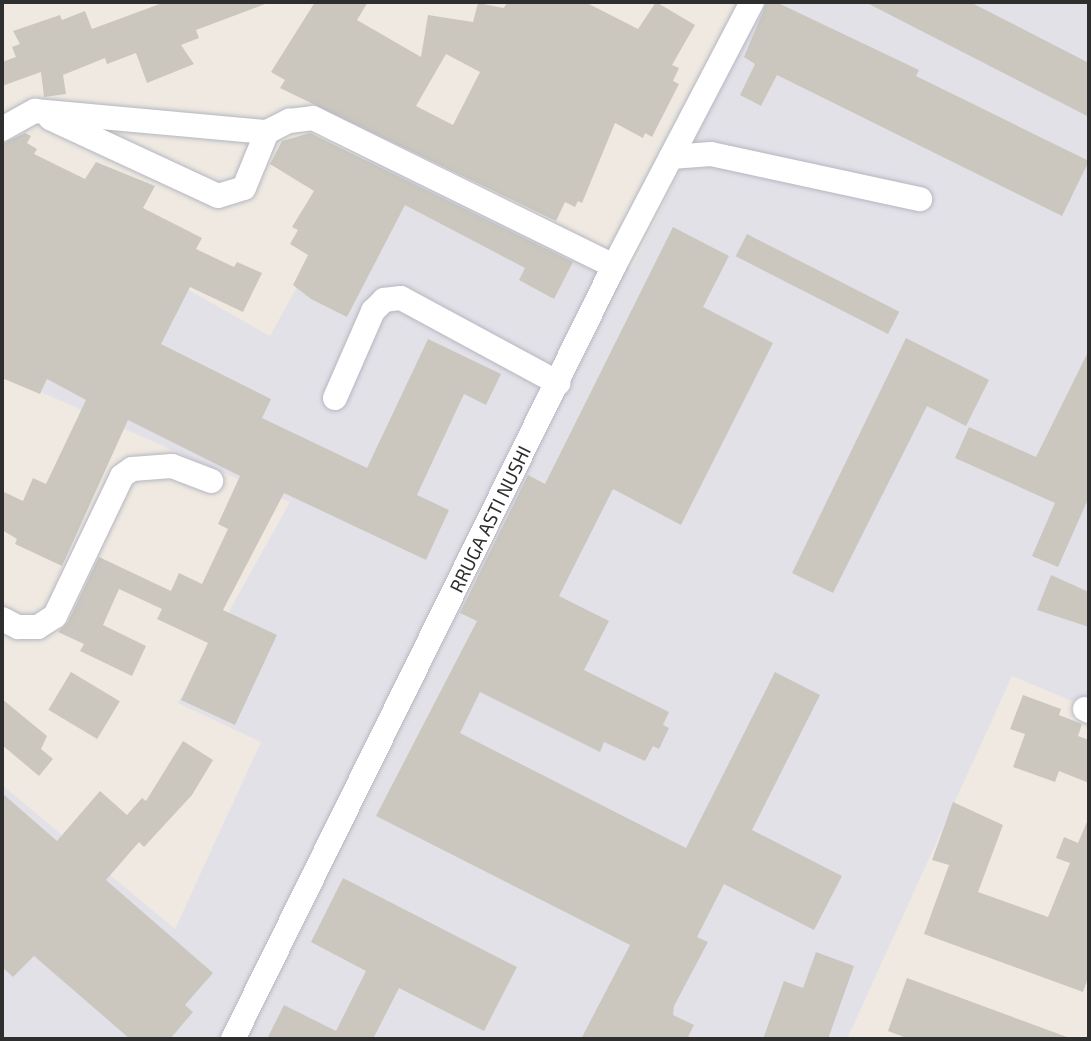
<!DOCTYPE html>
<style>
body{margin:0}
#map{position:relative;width:1091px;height:1041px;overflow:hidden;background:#efe9e1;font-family:"Exo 2",sans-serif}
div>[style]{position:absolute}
.industrial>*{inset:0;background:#e3e1e8}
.building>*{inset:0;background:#cbc7bf;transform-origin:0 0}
.roads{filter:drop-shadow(0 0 2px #b4b7c1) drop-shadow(0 0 2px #b4b7c1)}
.minor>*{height:24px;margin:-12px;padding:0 12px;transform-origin:12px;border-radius:12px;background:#fff}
span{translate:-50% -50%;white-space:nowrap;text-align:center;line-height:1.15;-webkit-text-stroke:5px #fff;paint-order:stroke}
.street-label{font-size:19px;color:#2e2e2e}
.frame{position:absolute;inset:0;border:4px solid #2e2e2e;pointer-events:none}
</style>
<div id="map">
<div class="industrial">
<i style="clip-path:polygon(762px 2px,1089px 2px,1089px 708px,1012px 676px,847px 1039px,2px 1039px,2px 785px,175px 929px,261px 742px,178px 703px,290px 502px,41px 392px,113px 247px,270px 336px,373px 149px,632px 269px)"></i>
</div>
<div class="building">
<i style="clip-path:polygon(165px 2px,265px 4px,196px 30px,199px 38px,181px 45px,194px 64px,147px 83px,136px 53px,107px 64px,105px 58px,63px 75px,66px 94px,44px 97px,41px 72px,2px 86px,2px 62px,16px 57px,12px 47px,20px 44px,13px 31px,60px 15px,62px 20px,85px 11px,92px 29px)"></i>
<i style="clip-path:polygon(evenodd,315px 2px,368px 2px,357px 20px,421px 57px,428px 15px,473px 22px,478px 3px,504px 8px,507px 2px,585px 2px,638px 29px,656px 2px,695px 25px,672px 65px,679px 68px,673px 81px,679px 84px,652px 137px,645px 133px,643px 138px,615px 123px,582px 203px,578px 201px,575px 207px,565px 202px,556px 221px,280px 88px,285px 80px,271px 72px,315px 2px,446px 54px,480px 72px,453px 125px,416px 106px,446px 54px)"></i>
<i style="clip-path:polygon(767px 2px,776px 2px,919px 70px,916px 76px,1089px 161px,1062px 216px,777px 75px,761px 106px,740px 95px,755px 64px,744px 57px)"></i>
<i style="clip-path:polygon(865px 2px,970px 2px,1089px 63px,1089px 117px)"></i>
<i style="clip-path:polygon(25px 133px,31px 136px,27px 143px,37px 149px,34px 154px,85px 179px,96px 162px,155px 186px,143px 208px,202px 238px,196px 249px,234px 267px,237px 262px,262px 273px,243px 312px,190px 287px,161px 344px,271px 399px,262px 418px,367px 468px,428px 339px,501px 374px,486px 405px,464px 394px,417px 495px,449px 510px,426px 560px,284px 493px,223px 610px,277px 635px,235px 725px,181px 700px,208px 643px,157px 619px,162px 609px,119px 589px,103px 625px,146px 646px,132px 676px,80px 651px,84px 644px,58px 632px,68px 622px,99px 557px,171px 591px,179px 573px,202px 584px,228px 529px,218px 524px,240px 476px,128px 420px,62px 566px,15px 544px,17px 539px,2px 530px,2px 491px,23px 501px,33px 478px,46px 484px,86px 400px,47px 379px,40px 394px,2px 378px,2px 144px)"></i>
<i style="clip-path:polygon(310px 133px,573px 262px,554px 299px,519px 280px,525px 268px,405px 205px,347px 317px,311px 299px,293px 285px,308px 255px,290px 244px,298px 230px,292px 227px,314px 191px,270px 164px,282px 141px)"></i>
<i style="clip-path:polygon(673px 227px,729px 256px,703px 307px,773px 343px,681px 525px,613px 489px,559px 596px,609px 621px,584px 670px,669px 712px,663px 725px,669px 728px,659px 749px,653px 746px,645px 761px,604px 742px,600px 752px,480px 692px,460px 733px,686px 848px,775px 672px,820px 695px,752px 830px,842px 876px,814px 930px,724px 884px,697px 937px,708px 942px,674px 1006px,673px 1015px,694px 1025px,687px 1039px,581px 1039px,630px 945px,376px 816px,477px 621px,460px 613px,528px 475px,545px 484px)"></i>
<i style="left:747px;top:234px;width:171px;height:25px;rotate:27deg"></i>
<i style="clip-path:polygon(906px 338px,989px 380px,966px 426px,927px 406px,833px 593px,792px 573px)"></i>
<i style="clip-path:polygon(1089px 350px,1089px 497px,1058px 567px,1032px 556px,1055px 503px,955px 458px,969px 427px,1036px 457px)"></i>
<i style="clip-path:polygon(1051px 575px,1089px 592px,1089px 627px,1037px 610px)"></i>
<i style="left:71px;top:672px;width:57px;height:44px;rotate:31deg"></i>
<i style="clip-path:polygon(1023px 695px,1061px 709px,1059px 715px,1082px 724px,1078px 736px,1089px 740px,1089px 783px,1059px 771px,1055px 782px,1013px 767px,1025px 734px,1010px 729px)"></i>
<i style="clip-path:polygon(2px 699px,47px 736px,41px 749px,53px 759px,39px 776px,2px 745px)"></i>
<i style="clip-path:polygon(183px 741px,213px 760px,192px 795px,144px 847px,139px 842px,106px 880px,213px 973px,185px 1005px,193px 1012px,170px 1039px,130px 1039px,34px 956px,13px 977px,2px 967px,2px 793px,57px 841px,100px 791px,127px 815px,142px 798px,146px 801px)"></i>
<i style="clip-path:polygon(953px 802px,1003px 825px,978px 892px,1048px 917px,1070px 863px,1056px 858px,1064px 837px,1078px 843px,1089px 817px,1089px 975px,1083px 992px,924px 934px,949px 865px,932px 860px)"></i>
<i style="clip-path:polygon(343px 878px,517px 967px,484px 1031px,399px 988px,373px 1039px,267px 1039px,284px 1005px,336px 1031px,366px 971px,311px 942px)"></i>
<i style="clip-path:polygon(816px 952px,854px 966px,828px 1039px,763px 1039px,784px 981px,803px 988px)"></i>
<i style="clip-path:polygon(907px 978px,1067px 1037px,1067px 1039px,909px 1039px,888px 1031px)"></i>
</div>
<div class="roads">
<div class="minor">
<i style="left:50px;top:118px;width:185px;rotate:24.9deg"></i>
<i style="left:218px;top:196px;width:27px;rotate:-17deg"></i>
<i style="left:244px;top:188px;width:61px;rotate:-67.7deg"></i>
<i style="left:2px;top:129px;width:38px;rotate:-29deg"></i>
<i style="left:35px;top:111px;width:233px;rotate:5.2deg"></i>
<i style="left:267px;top:132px;width:25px;rotate:-27deg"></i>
<i style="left:289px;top:121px;width:24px;rotate:-7deg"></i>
<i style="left:313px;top:118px;width:335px;rotate:26.2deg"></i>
<i style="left:671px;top:157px;width:40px;rotate:-4.3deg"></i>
<i style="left:711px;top:154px;width:214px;rotate:12.2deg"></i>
<i style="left:335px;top:398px;width:95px;rotate:-66.4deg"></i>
<i style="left:373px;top:311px;width:16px;rotate:-45deg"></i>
<i style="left:384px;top:300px;width:17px;rotate:-7deg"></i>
<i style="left:401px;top:298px;width:179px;rotate:28.4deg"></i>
<i style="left:2px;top:619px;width:18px;rotate:27deg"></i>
<i style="left:18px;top:627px;width:20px"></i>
<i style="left:38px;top:627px;width:20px;rotate:-33deg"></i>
<i style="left:55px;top:616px;width:155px;rotate:-64.4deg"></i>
<i style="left:122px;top:476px;width:12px;rotate:-35deg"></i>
<i style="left:132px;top:469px;width:40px;rotate:-4.3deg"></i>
<i style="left:172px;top:466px;width:42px;rotate:21deg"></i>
<i style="left:1085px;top:709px;width:4px;rotate:27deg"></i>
<i style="left:233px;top:1039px;width:862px;rotate:-63.76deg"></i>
<i style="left:614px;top:266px;width:298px;rotate:-62.4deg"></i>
</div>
</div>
<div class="street-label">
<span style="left:490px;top:519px;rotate:-64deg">RRUGA ASTI NUSHI</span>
</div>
<div class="frame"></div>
</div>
